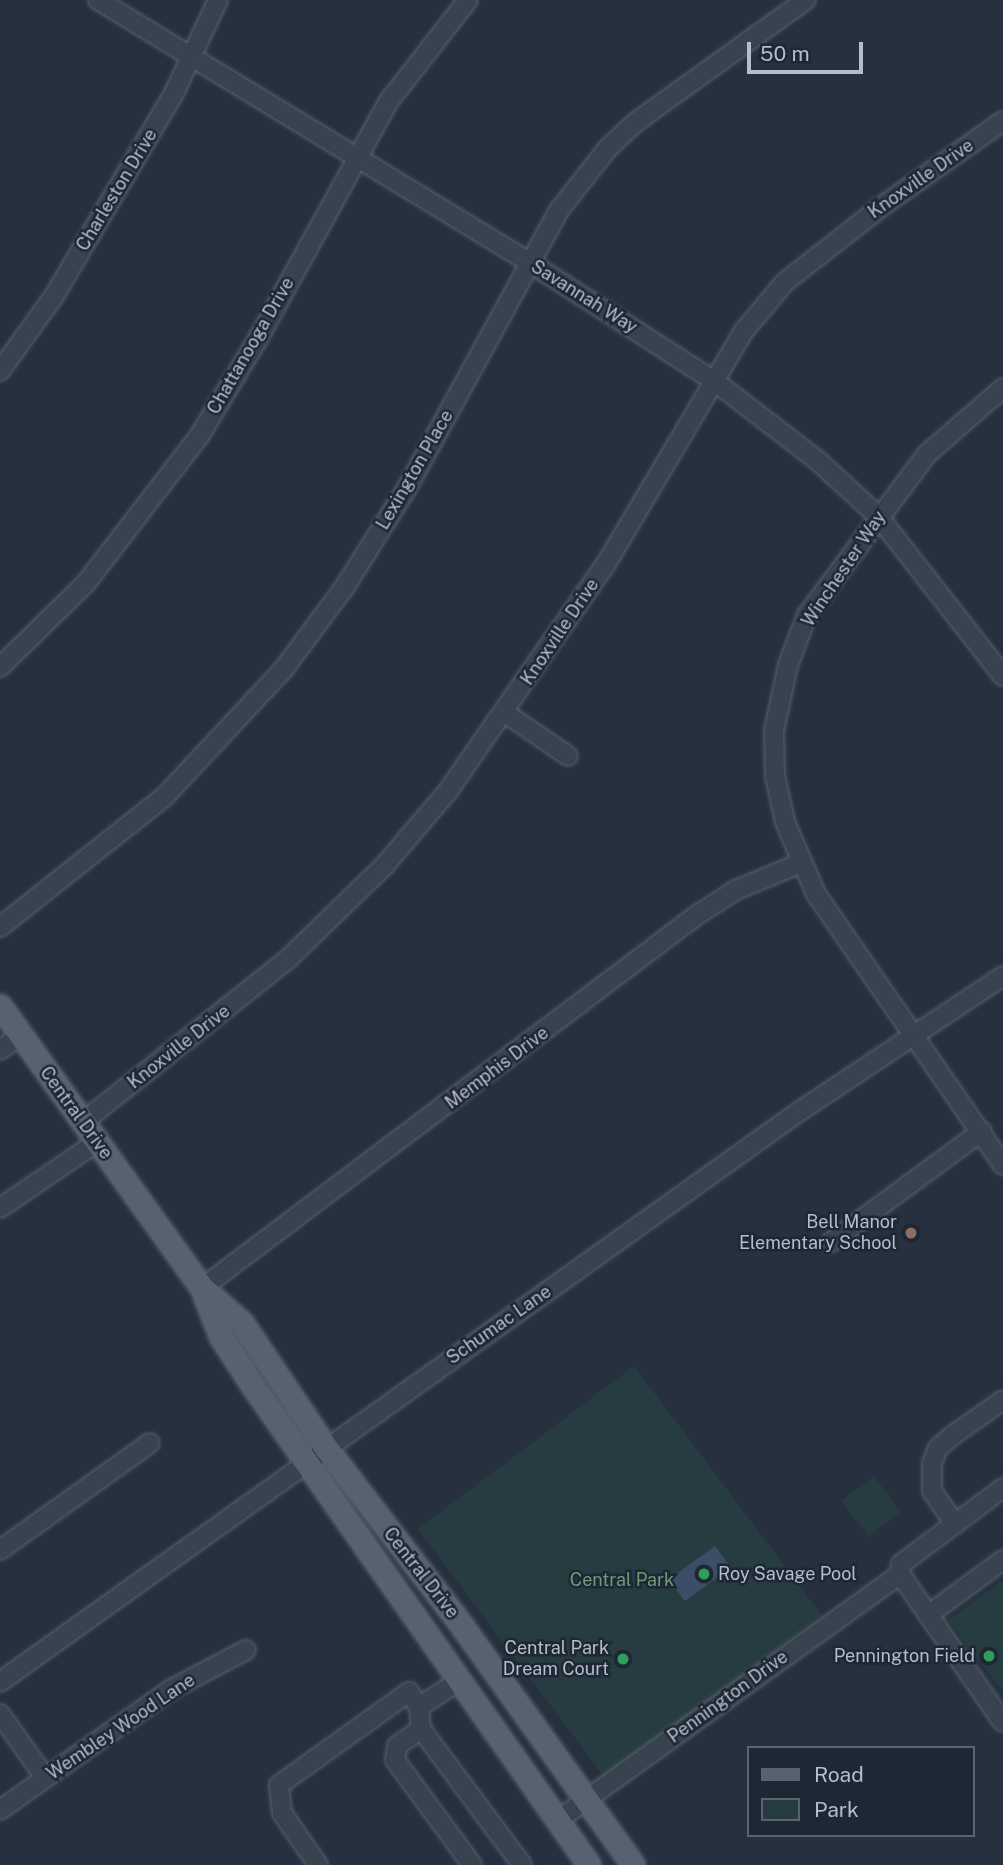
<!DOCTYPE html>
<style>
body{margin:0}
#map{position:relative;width:1003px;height:1865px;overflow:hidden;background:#26303f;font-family:"Public Sans",sans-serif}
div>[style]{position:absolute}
.green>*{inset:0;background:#273c40;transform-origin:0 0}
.water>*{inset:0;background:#3c4d67;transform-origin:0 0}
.roads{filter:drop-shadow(0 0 2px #57606c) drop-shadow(0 0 2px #57606c)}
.minor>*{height:18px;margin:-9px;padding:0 9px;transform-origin:9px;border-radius:9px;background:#39424f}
.major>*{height:23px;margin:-11.5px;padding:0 11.5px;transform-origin:11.5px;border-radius:11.5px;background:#58616f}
.dots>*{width:19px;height:19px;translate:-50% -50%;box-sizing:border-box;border:4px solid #1e2734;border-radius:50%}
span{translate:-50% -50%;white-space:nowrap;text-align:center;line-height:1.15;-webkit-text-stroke:5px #1e2734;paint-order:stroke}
.street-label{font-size:18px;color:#b6bdc9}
.poi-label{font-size:18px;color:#b6bdc9}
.right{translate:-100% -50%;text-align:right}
.left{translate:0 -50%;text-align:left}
.park-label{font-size:18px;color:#6e9a78}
.legend{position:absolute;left:747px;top:1746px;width:228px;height:91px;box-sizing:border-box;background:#1e2734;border:2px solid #5b6370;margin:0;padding:9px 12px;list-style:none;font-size:21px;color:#b6bdc9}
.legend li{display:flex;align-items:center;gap:14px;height:35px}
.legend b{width:35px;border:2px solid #5b6370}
.scale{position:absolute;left:747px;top:42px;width:116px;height:32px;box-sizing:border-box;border:4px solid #b6bdc9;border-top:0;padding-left:9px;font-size:21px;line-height:24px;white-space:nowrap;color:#b6bdc9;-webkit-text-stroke:5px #1e2734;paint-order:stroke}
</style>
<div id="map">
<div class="green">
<i style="left:634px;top:1366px;width:312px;height:271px;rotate:53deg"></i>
<i style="left:874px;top:1476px;width:45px;height:41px;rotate:53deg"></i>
<i style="clip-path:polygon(1003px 1580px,1003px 1692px,948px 1620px)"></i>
</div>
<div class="water">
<i style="left:715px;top:1546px;width:27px;height:57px;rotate:54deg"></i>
</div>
<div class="roads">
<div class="minor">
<i style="left:98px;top:0;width:508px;rotate:31.31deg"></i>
<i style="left:532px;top:264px;width:215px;rotate:32.7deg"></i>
<i style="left:713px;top:380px;width:133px;rotate:37.6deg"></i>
<i style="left:818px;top:461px;width:81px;rotate:42.5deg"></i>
<i style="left:878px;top:516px;width:203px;rotate:52deg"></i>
<i style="left:0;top:371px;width:92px;rotate:-54.2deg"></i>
<i style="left:54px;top:296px;width:238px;rotate:-59.4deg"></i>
<i style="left:175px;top:91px;width:101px;rotate:-64.7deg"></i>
<i style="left:1003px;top:388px;width:101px;rotate:139deg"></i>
<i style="left:927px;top:454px;width:201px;rotate:126.7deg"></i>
<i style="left:807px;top:615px;width:53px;rotate:110.8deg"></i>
<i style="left:788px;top:665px;width:67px;rotate:102deg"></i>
<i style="left:774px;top:731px;width:45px;rotate:88.7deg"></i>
<i style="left:775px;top:776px;width:47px;rotate:77.7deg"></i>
<i style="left:785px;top:822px;width:78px;rotate:66.7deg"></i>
<i style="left:816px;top:894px;width:329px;rotate:55.4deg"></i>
<i style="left:0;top:667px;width:120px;rotate:-44.3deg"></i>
<i style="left:86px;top:583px;width:187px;rotate:-52.4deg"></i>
<i style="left:200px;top:435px;width:112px;rotate:-58.9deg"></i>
<i style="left:258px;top:339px;width:272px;rotate:-61.2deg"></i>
<i style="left:389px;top:101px;width:128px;rotate:-52deg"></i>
<i style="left:505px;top:713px;width:76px;rotate:34.3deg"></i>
<i style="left:0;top:927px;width:209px;rotate:-38.4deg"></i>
<i style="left:164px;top:797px;width:174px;rotate:-46.9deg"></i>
<i style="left:283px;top:670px;width:102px;rotate:-53.4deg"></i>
<i style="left:344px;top:588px;width:118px;rotate:-57.8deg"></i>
<i style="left:407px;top:488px;width:318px;rotate:-61.3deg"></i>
<i style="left:560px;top:209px;width:78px;rotate:-51.8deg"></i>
<i style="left:608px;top:148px;width:38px;rotate:-43deg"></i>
<i style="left:636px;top:122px;width:209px;rotate:-35.7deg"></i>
<i style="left:0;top:1050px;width:26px;rotate:-36deg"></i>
<i style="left:83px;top:1122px;width:262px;rotate:-38.5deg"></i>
<i style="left:288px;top:959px;width:134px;rotate:-44.1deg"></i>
<i style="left:384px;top:866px;width:99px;rotate:-49.5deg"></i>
<i style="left:448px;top:791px;width:277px;rotate:-55.2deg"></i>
<i style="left:606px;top:564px;width:269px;rotate:-59.4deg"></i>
<i style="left:743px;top:332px;width:65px;rotate:-50deg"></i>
<i style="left:785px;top:282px;width:122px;rotate:-38deg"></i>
<i style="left:881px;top:207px;width:149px;rotate:-35.2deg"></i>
<i style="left:0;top:1208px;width:117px;rotate:-34.2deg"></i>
<i style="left:831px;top:1242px;width:187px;rotate:-36.3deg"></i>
<i style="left:202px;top:1288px;width:620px;rotate:-37deg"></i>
<i style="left:697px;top:915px;width:46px;rotate:-32.7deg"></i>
<i style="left:736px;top:890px;width:70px;rotate:-22.6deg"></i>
<i style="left:955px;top:1524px;width:40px;rotate:-124.9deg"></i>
<i style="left:932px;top:1491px;width:28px;rotate:-90deg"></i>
<i style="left:932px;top:1463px;width:16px;rotate:-68deg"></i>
<i style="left:938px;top:1448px;width:18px;rotate:-41deg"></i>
<i style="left:952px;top:1436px;width:62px;rotate:-35.2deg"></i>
<i style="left:0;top:1550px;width:184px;rotate:-35.5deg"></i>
<i style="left:900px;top:1574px;width:180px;rotate:55.2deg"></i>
<i style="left:900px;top:1574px;width:10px;rotate:-84deg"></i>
<i style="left:901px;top:1564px;width:127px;rotate:-36.7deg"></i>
<i style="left:928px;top:1615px;width:93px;rotate:-36.3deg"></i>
<i style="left:459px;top:1681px;width:48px;rotate:147deg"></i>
<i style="left:419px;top:1707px;width:22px;rotate:85deg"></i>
<i style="left:421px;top:1729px;width:169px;rotate:53.4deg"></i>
<i style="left:0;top:1682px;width:983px;rotate:-35.52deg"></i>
<i style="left:800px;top:1111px;width:244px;rotate:-33.6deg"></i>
<i style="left:0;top:1714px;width:77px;rotate:54.5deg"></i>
<i style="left:421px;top:1729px;width:29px;rotate:145deg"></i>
<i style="left:397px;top:1746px;width:14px;rotate:98deg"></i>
<i style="left:395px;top:1760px;width:130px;rotate:53.7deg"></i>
<i style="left:0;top:1810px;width:208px;rotate:-35.2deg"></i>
<i style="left:170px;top:1690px;width:86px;rotate:-27.8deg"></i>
<i style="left:558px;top:1820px;width:421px;rotate:-35.7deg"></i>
<i style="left:318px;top:1865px;width:63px;rotate:-124.7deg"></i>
<i style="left:282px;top:1813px;width:28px;rotate:-96deg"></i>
<i style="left:279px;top:1785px;width:160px;rotate:-35.6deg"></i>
<i style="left:409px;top:1692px;width:18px;rotate:56deg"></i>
</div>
<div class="major">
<i style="left:0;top:1006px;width:347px;rotate:54.4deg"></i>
<i style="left:202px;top:1288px;width:53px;rotate:41.2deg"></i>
<i style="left:242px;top:1323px;width:151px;rotate:56.1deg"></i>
<i style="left:326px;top:1448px;width:224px;rotate:52.6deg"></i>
<i style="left:462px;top:1626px;width:294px;rotate:54.4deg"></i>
<i style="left:204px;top:1294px;width:46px;rotate:68.4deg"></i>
<i style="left:221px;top:1337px;width:57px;rotate:57.1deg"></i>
<i style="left:252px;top:1385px;width:586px;rotate:54.93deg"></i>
</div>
</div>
<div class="dots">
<i style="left:911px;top:1233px;background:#8d6e63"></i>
<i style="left:704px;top:1574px;background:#2e9e5b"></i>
<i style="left:989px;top:1656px;background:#2e9e5b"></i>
<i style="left:623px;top:1659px;background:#2e9e5b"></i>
</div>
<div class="street-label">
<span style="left:921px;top:179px;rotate:-35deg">Knoxville Drive</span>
<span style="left:117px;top:190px;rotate:-59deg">Charleston Drive</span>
<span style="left:584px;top:297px;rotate:32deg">Savannah Way</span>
<span style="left:251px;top:346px;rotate:-60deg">Chattanooga Drive</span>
<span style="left:415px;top:470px;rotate:-60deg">Lexington Place</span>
<span style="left:844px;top:569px;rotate:-56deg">Winchester Way</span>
<span style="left:560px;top:632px;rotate:-56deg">Knoxville Drive</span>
<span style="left:179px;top:1047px;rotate:-38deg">Knoxville Drive</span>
<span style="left:497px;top:1068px;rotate:-37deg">Memphis Drive</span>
<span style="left:76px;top:1113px;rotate:54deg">Central Drive</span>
<span style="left:499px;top:1325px;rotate:-35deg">Schumac Lane</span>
<span style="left:421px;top:1573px;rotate:52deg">Central Drive</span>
<span style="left:728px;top:1697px;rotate:-36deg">Pennington Drive</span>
<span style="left:121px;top:1727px;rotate:-34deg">Wembley Wood Lane</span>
</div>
<div class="poi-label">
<span class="right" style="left:897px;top:1233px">Bell Manor<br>Elementary School</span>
<span class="left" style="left:718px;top:1574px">Roy Savage Pool</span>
<span class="right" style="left:609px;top:1659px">Central Park<br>Dream Court</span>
<span class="right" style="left:975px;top:1656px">Pennington Field</span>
</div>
<div class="park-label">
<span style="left:622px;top:1580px">Central Park</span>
</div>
<ul class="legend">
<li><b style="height:9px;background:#58616f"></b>Road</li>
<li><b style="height:19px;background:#273c40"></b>Park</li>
</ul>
<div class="scale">50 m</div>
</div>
